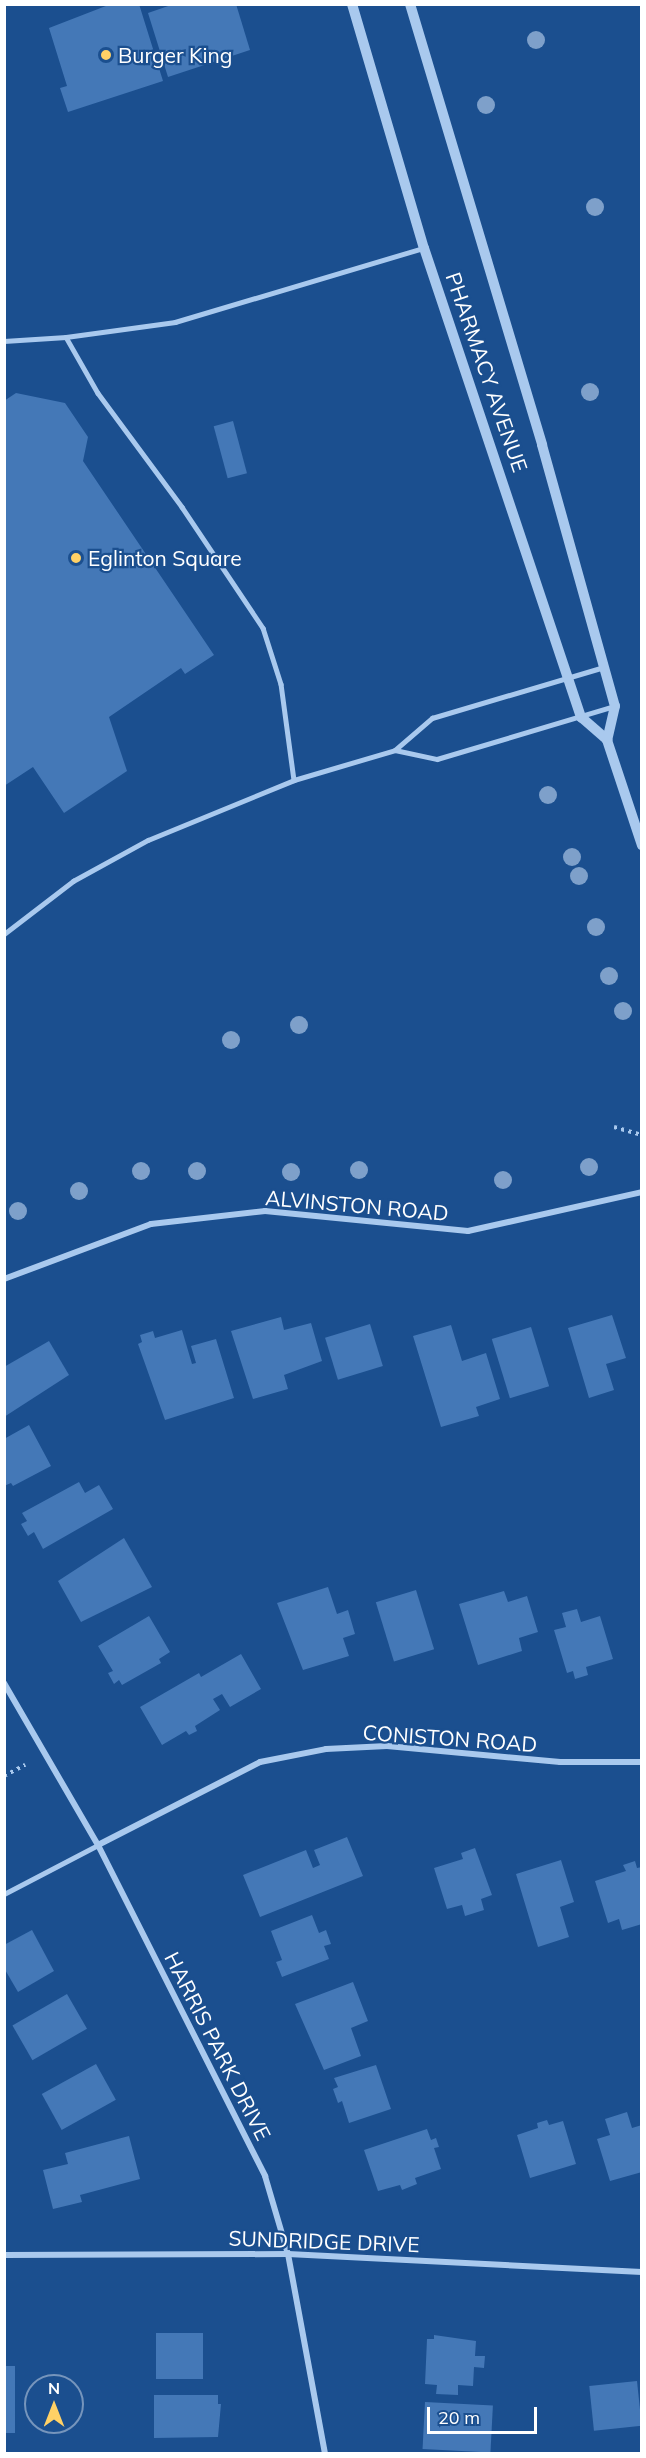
<!DOCTYPE html>
<style>
body{margin:0}
#map{position:relative;width:646px;height:2458px;overflow:hidden;background:#1b4f8f;font-family:Mulish,sans-serif}
div>[style]{position:absolute}
.building>*{inset:0;background:#4478b7;transform-origin:0 0}
.path>*{height:4px;margin-top:-2px;transform-origin:0;background:repeating-linear-gradient(90deg,#a9c9ee 0 3px,transparent 0 7.5px)}
.service>*{height:4.5px;margin:-2.25px;padding:0 2.25px;transform-origin:2.25px;border-radius:2.25px;background:#a9c9ee}
.minor>*{height:6px;margin:-3px;padding:0 3px;transform-origin:3px;border-radius:3px;background:#a9c9ee}
.tertiary>*{height:10px;margin:-5px;padding:0 5px;transform-origin:5px;border-radius:5px;background:#a9c9ee}
.trees>*{width:18px;height:18px;margin:-9px;border-radius:50%;background:#7ea0ca}
.dots>*{width:16px;height:16px;translate:-50% -50%;box-sizing:border-box;border:3px solid #1b4f8f;border-radius:50%}
span{translate:-50% -50%;white-space:nowrap;text-align:center;line-height:1.15;-webkit-text-stroke:4.5px #1b4f8f;paint-order:stroke}
.poi-label{font-size:21px;color:#fff}
.left{translate:0 -50%;text-align:left}
.street-label{font-size:21px;color:#fff}
.frame{position:absolute;inset:0;border:6px solid #fff;pointer-events:none}
.north{position:absolute;left:24px;top:2374px;width:60px;height:60px;box-sizing:border-box;background:#1b4f8f;border:2px solid #7695bc;border-radius:50%;rotate:0deg;font-size:16px;font-weight:700;line-height:24px;text-align:center;color:#fff}
.north::after{content:'';display:block;margin:auto;width:21px;height:27px;background:#ffd166;clip-path:polygon(50% 0,100% 100%,50% 72%,0 100%)}
.scale{position:absolute;left:427px;top:2407px;width:110px;height:27px;box-sizing:border-box;border:3px solid #fff;border-top:0;padding-left:8px;font-size:18px;line-height:21px;white-space:nowrap;color:#fff;-webkit-text-stroke:4px #1b4f8f;paint-order:stroke}
</style>
<div id="map">
<div class="building">
<i style="clip-path:polygon(111px 4px,139px 4px,163px 81px,68px 112px,60px 88px,67px 86px,49px 28px)"></i>
<i style="clip-path:polygon(174px 4px,236px 4px,250px 50px,168px 77px,148px 13px)"></i>
<i style="clip-path:polygon(16px 393px,65px 403px,88px 437px,83px 461px,214px 655px,185px 674px,181px 668px,109px 717px,127px 771px,64px 813px,33px 767px,4px 786px,4px 401px)"></i>
<i style="left:233px;top:421px;width:54px;height:20px;rotate:75deg"></i>
<i style="clip-path:polygon(612px 1315px,626px 1358px,606px 1364px,614px 1390px,589px 1398px,568px 1328px)"></i>
<i style="clip-path:polygon(281px 1317px,284px 1330px,311px 1323px,322px 1361px,284px 1375px,288px 1389px,253px 1399px,231px 1331px)"></i>
<i style="left:370px;top:1324px;width:44px;height:47px;rotate:73deg"></i>
<i style="clip-path:polygon(451px 1325px,462px 1361px,486px 1353px,500px 1399px,476px 1407px,479px 1416px,441px 1427px,413px 1336px)"></i>
<i style="left:531px;top:1327px;width:62px;height:41px;rotate:73deg"></i>
<i style="clip-path:polygon(182px 1330px,192px 1364px,196px 1363px,191px 1346px,216px 1339px,234px 1398px,165px 1420px,138px 1344px,142px 1342px,140px 1335px,153px 1331px,155px 1338px)"></i>
<i style="clip-path:polygon(49px 1341px,69px 1375px,4px 1417px,4px 1367px)"></i>
<i style="clip-path:polygon(29px 1425px,51px 1466px,13px 1486px,11px 1483px,4px 1486px,4px 1439px)"></i>
<i style="clip-path:polygon(79px 1482px,85px 1493px,99px 1485px,113px 1509px,43px 1549px,34px 1532px,28px 1536px,21px 1524px,27px 1521px,22px 1513px)"></i>
<i style="clip-path:polygon(124px 1538px,152px 1587px,81px 1622px,58px 1581px)"></i>
<i style="clip-path:polygon(328px 1587px,337px 1614px,348px 1610px,355px 1634px,343px 1638px,349px 1656px,303px 1670px,277px 1603px)"></i>
<i style="left:416px;top:1590px;width:62px;height:42px;rotate:73deg"></i>
<i style="clip-path:polygon(504px 1591px,508px 1602px,527px 1596px,538px 1632px,519px 1638px,522px 1651px,478px 1665px,459px 1604px)"></i>
<i style="clip-path:polygon(577px 1609px,581px 1622px,600px 1616px,613px 1659px,586px 1667px,588px 1675px,575px 1679px,573px 1671px,567px 1673px,554px 1630px,566px 1627px,562px 1613px)"></i>
<i style="clip-path:polygon(149px 1616px,170px 1652px,159px 1659px,161px 1663px,122px 1685px,119px 1680px,114px 1684px,108px 1673px,113px 1671px,98px 1646px)"></i>
<i style="clip-path:polygon(241px 1654px,261px 1689px,230px 1707px,222px 1694px,213px 1699px,220px 1710px,195px 1726px,197px 1731px,189px 1735px,186px 1731px,162px 1745px,140px 1707px,199px 1673px,201px 1677px)"></i>
<i style="clip-path:polygon(347px 1837px,363px 1876px,260px 1917px,243px 1875px,306px 1850px,313px 1868px,320px 1865px,314px 1850px)"></i>
<i style="clip-path:polygon(475px 1848px,492px 1895px,481px 1899px,484px 1910px,465px 1916px,462px 1905px,447px 1909px,434px 1868px,463px 1859px,461px 1853px)"></i>
<i style="clip-path:polygon(561px 1860px,574px 1902px,560px 1907px,569px 1937px,538px 1947px,516px 1874px)"></i>
<i style="clip-path:polygon(635px 1861px,637px 1868px,642px 1867px,642px 1924px,622px 1930px,619px 1919px,608px 1923px,595px 1881px,626px 1871px,623px 1865px)"></i>
<i style="clip-path:polygon(312px 1915px,319px 1933px,326px 1930px,331px 1944px,324px 1946px,329px 1959px,282px 1977px,276px 1962px,282px 1960px,271px 1931px)"></i>
<i style="clip-path:polygon(32px 1930px,54px 1971px,18px 1992px,4px 1968px,4px 1945px)"></i>
<i style="clip-path:polygon(353px 1982px,368px 2021px,351px 2028px,361px 2056px,324px 2070px,295px 2004px)"></i>
<i style="left:67px;top:1994px;width:40px;height:63px;rotate:60deg"></i>
<i style="left:96px;top:2064px;width:41px;height:62px;rotate:61deg"></i>
<i style="clip-path:polygon(376px 2065px,391px 2109px,349px 2123px,342px 2101px,338px 2103px,333px 2089px,338px 2087px,334px 2078px)"></i>
<i style="clip-path:polygon(627px 2112px,632px 2128px,642px 2125px,642px 2172px,610px 2181px,597px 2139px,610px 2135px,605px 2119px)"></i>
<i style="clip-path:polygon(547px 2120px,549px 2125px,563px 2121px,576px 2164px,530px 2178px,517px 2135px,538px 2128px,537px 2123px)"></i>
<i style="clip-path:polygon(427px 2129px,431px 2140px,436px 2138px,439px 2147px,434px 2148px,441px 2169px,415px 2178px,417px 2184px,402px 2190px,400px 2185px,378px 2191px,364px 2150px)"></i>
<i style="clip-path:polygon(129px 2136px,140px 2179px,80px 2195px,82px 2202px,53px 2209px,43px 2170px,68px 2164px,65px 2153px)"></i>
<i style="left:156px;top:2333px;width:47px;height:46px"></i>
<i style="clip-path:polygon(434px 2335px,476px 2341px,475px 2356px,485px 2356px,484px 2368px,474px 2367px,473px 2386px,458px 2385px,458px 2395px,436px 2394px,437px 2385px,425px 2384px,427px 2339px,434px 2339px)"></i>
<i style="left:4px;top:2366px;width:11px;height:67px"></i>
<i style="left:637px;top:2381px;width:45px;height:48px;rotate:84deg"></i>
<i style="clip-path:polygon(154px 2395px,218px 2395px,218px 2404px,221px 2404px,218px 2437px,154px 2438px)"></i>
<i style="left:425px;top:2402px;width:68px;height:47px;rotate:3deg"></i>
</div>
<div class="path">
<i style="left:614px;top:1127px;width:29px;rotate:16deg"></i>
<i style="left:4px;top:1776px;width:24px;rotate:-28deg"></i>
</div>
<div class="service">
<i style="left:66px;top:337px;width:64px;rotate:60.3deg"></i>
<i style="left:98px;top:393px;width:142px;rotate:53.6deg"></i>
<i style="left:182px;top:507px;width:146px;rotate:56.2deg"></i>
<i style="left:263px;top:628px;width:59px;rotate:72.2deg"></i>
<i style="left:281px;top:684px;width:97px;rotate:82.3deg"></i>
<i style="left:4px;top:341px;width:62px;rotate:-3.7deg"></i>
<i style="left:66px;top:337px;width:110px;rotate:-7.8deg"></i>
<i style="left:175px;top:322px;width:260px;rotate:-16.6deg"></i>
<i style="left:395px;top:750px;width:43px;rotate:12.1deg"></i>
<i style="left:437px;top:759px;width:186px;rotate:-16.6deg"></i>
<i style="left:4px;top:934px;width:87px;rotate:-37.5deg"></i>
<i style="left:73px;top:881px;width:85px;rotate:-28.7deg"></i>
<i style="left:148px;top:840px;width:158px;rotate:-22.3deg"></i>
<i style="left:294px;top:780px;width:105px;rotate:-16.5deg"></i>
<i style="left:395px;top:750px;width:49px;rotate:-40.9deg"></i>
<i style="left:432px;top:718px;width:179px;rotate:-16.5deg"></i>
<i style="left:4px;top:1894px;width:106px;rotate:-27.5deg"></i>
</div>
<div class="minor">
<i style="left:4px;top:1279px;width:157px;rotate:-20.5deg"></i>
<i style="left:151px;top:1224px;width:115px;rotate:-6.5deg"></i>
<i style="left:265px;top:1211px;width:204px;rotate:5.6deg"></i>
<i style="left:468px;top:1231px;width:178px;rotate:-12.6deg"></i>
<i style="left:4px;top:1683px;width:187px;rotate:59.9deg"></i>
<i style="left:98px;top:1845px;width:371px;rotate:63.2deg"></i>
<i style="left:265px;top:2176px;width:81px;rotate:73.6deg"></i>
<i style="left:288px;top:2254px;width:203px;rotate:79.5deg"></i>
<i style="left:98px;top:1845px;width:182px;rotate:-27.1deg"></i>
<i style="left:260px;top:1762px;width:67px;rotate:-11.1deg"></i>
<i style="left:326px;top:1749px;width:61px;rotate:-2.8deg"></i>
<i style="left:387px;top:1746px;width:174px;rotate:5.3deg"></i>
<i style="left:560px;top:1762px;width:82px"></i>
<i style="left:4px;top:2255px;width:284px;rotate:-0.2deg"></i>
<i style="left:288px;top:2254px;width:354px;rotate:2.9deg"></i>
</div>
<div class="tertiary">
<i style="left:352px;top:4px;width:254px;rotate:73.6deg"></i>
<i style="left:424px;top:248px;width:495px;rotate:71.5deg"></i>
<i style="left:581px;top:717px;width:35px;rotate:41deg"></i>
<i style="left:607px;top:740px;width:111px;rotate:71.6deg"></i>
<i style="left:410px;top:4px;width:460px;rotate:73.3deg"></i>
<i style="left:542px;top:445px;width:271px;rotate:74.4deg"></i>
<i style="left:615px;top:706px;width:35px;rotate:103deg"></i>
</div>
<div class="trees">
<i style="left:536px;top:40px"></i>
<i style="left:486px;top:105px"></i>
<i style="left:595px;top:207px"></i>
<i style="left:590px;top:392px"></i>
<i style="left:548px;top:795px"></i>
<i style="left:572px;top:857px"></i>
<i style="left:579px;top:876px"></i>
<i style="left:596px;top:927px"></i>
<i style="left:609px;top:976px"></i>
<i style="left:623px;top:1011px"></i>
<i style="left:299px;top:1025px"></i>
<i style="left:231px;top:1040px"></i>
<i style="left:589px;top:1167px"></i>
<i style="left:359px;top:1170px"></i>
<i style="left:141px;top:1171px"></i>
<i style="left:197px;top:1171px"></i>
<i style="left:291px;top:1172px"></i>
<i style="left:503px;top:1180px"></i>
<i style="left:79px;top:1191px"></i>
<i style="left:18px;top:1211px"></i>
</div>
<div class="dots">
<i style="left:106px;top:55px;background:#ffd166"></i>
<i style="left:76px;top:558px;background:#ffd166"></i>
</div>
<div class="poi-label">
<span class="left" style="left:118px;top:55px">Burger King</span>
<span class="left" style="left:88px;top:558px">Eglinton Square</span>
</div>
<div class="street-label">
<span style="left:487px;top:372px;rotate:71deg">PHARMACY AVENUE</span>
<span style="left:357px;top:1205px;rotate:5deg">ALVINSTON ROAD</span>
<span style="left:450px;top:1738px;rotate:4deg">CONISTON ROAD</span>
<span style="left:218px;top:2046px;rotate:63deg">HARRIS PARK DRIVE</span>
<span style="left:324px;top:2241px;rotate:2deg">SUNDRIDGE DRIVE</span>
</div>
<div class="frame"></div>
<div class="north">N</div>
<div class="scale">20 m</div>
</div>
